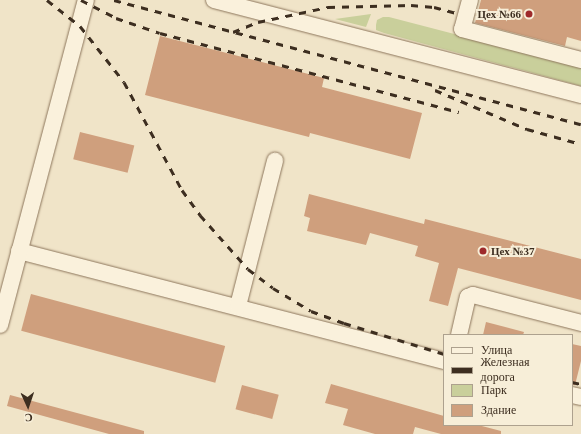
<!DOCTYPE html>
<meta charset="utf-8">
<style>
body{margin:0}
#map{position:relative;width:581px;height:434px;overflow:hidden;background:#f0e4c8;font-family:"Times New Roman",serif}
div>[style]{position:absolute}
.green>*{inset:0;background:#c9cf9b}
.building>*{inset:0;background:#cf9f7d;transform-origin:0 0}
.roads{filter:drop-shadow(0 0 1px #8d765c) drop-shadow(0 0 1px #8d765c)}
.minor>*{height:16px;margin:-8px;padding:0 8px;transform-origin:8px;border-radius:8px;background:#faf1dc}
.rail>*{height:3px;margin-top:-1.5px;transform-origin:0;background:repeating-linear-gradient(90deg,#3d2e20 0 7px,transparent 0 14px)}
.dots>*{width:11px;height:11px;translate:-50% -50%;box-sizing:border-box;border:2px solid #f7eed8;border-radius:50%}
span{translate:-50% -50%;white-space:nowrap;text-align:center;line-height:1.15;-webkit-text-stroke:4px #f7eed8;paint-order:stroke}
.poi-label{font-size:11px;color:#3d2e20;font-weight:700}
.right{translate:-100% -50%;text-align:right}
.left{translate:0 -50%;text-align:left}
.legend{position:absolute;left:443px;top:334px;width:130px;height:92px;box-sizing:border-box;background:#f7eed8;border:1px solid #ada18e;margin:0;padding:5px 7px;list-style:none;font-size:12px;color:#3d2e20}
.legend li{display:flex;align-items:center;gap:8px;height:20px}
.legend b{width:20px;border:1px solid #ada18e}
.north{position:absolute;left:8px;top:386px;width:40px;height:40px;-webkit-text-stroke:3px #f7eed8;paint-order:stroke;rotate:177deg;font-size:11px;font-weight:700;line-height:16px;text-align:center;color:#3d2e20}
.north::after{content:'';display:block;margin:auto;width:14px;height:18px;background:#3d2e20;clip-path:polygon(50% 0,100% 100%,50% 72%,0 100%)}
</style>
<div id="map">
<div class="green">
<i style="clip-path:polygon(371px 14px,366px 27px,335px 19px)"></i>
<i style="clip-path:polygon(383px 17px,389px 17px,581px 67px,581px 86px,384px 33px,376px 30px,376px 25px,377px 20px)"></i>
</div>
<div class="building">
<i style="clip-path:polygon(481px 0,581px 0,581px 41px,567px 37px,565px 46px,475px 23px)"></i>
<i style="clip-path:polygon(160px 36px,324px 78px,322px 87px,422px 113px,410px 159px,310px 133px,309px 137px,145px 95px)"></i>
<i style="left:80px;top:132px;width:56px;height:28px;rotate:14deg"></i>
<i style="clip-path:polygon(309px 194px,424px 224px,425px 219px,581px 259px,581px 300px,458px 268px,448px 306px,429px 301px,439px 263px,415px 256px,418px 246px,370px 233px,366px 245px,307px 231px,310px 218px,304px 216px)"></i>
<i style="left:31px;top:294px;width:201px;height:38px;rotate:15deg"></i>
<i style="clip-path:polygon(486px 322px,524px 332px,523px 335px,483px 335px)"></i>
<i style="clip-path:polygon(572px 344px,581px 346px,581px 361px,575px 385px,572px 385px)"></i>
<i style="clip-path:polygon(331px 384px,444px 416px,444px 425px,478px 425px,501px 431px,501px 434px,441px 434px,415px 427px,413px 434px,375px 434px,343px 425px,348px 409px,325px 403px)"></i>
<i style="left:242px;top:385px;width:38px;height:25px;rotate:15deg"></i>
<i style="clip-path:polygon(10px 395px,144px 431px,144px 434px,109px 434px,7px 406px)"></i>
</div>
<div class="roads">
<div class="minor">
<i style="left:214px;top:0;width:379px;rotate:14.5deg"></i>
<i style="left:470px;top:0;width:30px;rotate:105deg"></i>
<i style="left:462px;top:29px;width:123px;rotate:14.6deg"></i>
<i style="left:19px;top:251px;width:439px;rotate:14.5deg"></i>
<i style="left:238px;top:306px;width:150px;rotate:-75.7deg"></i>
<i style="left:0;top:325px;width:336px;rotate:-75.2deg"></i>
<i style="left:459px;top:335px;width:39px;rotate:-77deg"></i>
<i style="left:468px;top:297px;width:5px;rotate:-22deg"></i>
<i style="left:473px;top:295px;width:112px;rotate:14.5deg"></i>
<i style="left:572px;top:395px;width:9px;rotate:13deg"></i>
</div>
</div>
<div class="rail">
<i style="left:47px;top:0;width:42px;rotate:38.2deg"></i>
<i style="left:80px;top:26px;width:71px;rotate:51.8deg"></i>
<i style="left:124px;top:82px;width:123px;rotate:61.8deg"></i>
<i style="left:182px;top:190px;width:31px;rotate:54deg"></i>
<i style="left:200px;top:215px;width:72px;rotate:48.4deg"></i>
<i style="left:248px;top:269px;width:31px;rotate:37deg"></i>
<i style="left:273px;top:288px;width:44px;rotate:31.2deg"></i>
<i style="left:311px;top:311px;width:35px;rotate:20deg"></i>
<i style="left:344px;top:323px;width:105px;rotate:17.2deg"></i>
<i style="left:81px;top:0;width:39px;rotate:27deg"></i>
<i style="left:116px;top:18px;width:46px;rotate:18.8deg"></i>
<i style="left:160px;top:33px;width:309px;rotate:14.8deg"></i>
<i style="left:114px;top:0;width:483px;rotate:14.9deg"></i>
<i style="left:233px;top:32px;width:27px;rotate:-22deg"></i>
<i style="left:258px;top:22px;width:72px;rotate:-12.1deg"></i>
<i style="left:328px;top:7px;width:83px;rotate:-1.4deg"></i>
<i style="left:411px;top:5px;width:23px;rotate:5deg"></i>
<i style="left:434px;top:7px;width:24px;rotate:15deg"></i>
<i style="left:435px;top:90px;width:100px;rotate:23deg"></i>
<i style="left:527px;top:129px;width:56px;rotate:15.5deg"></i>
<i style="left:572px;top:382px;width:9px;rotate:13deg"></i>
</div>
<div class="dots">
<i style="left:529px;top:14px;background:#9e2a2b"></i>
<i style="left:483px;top:251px;background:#9e2a2b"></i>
</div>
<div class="poi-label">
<span class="right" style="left:521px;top:14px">Цех №66</span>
<span class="left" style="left:491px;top:251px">Цех №37</span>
</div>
<ul class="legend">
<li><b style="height:5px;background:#faf1dc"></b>Улица</li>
<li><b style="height:5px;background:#3d2e20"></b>Железная дорога</li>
<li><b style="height:11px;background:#c9cf9b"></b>Парк</li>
<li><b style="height:11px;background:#cf9f7d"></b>Здание</li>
</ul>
<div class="north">С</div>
</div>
